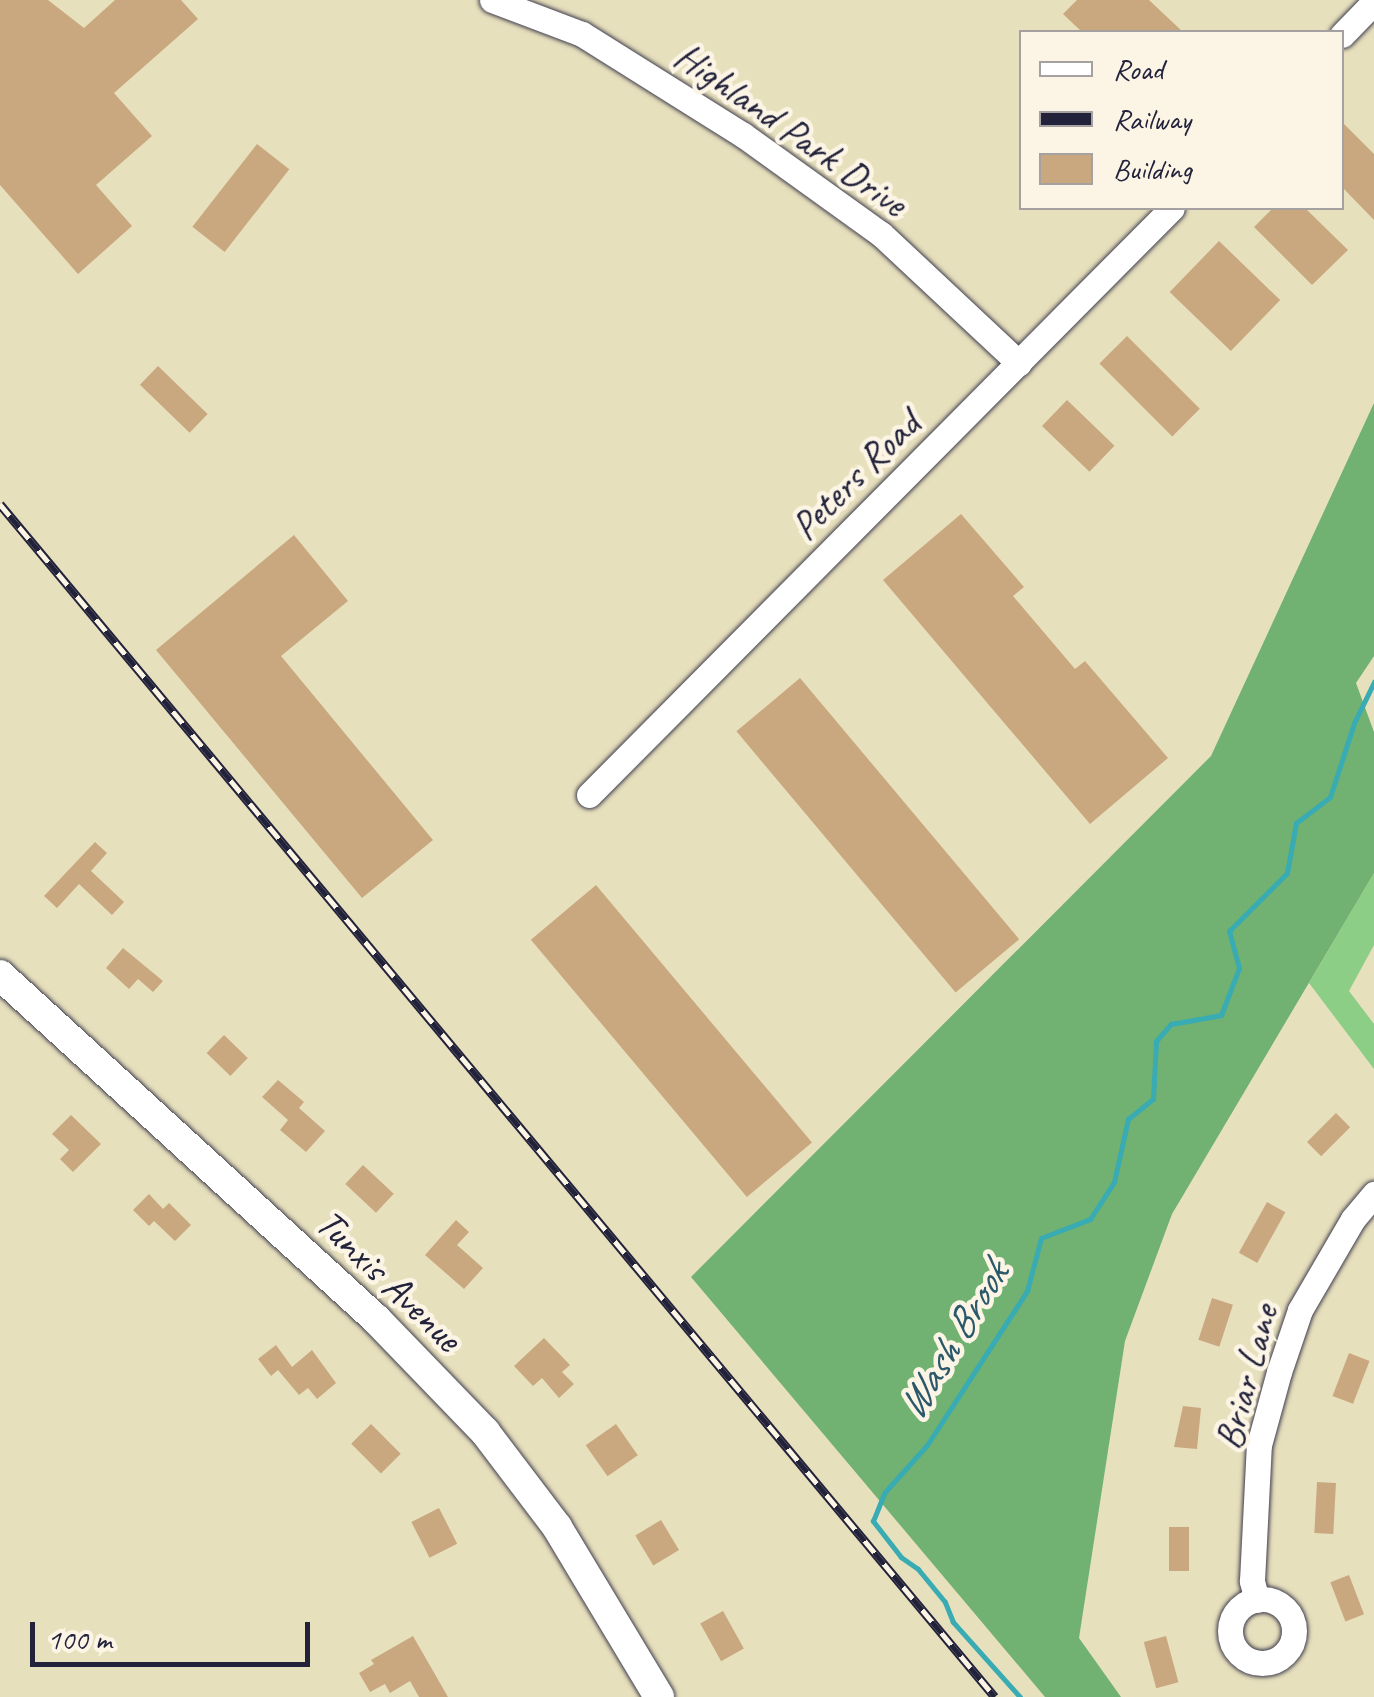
<!DOCTYPE html>
<style>
body{margin:0}
#map{position:relative;width:1374px;height:1697px;overflow:hidden;background:#e7e0bd;font-family:Caveat,sans-serif}
div>[style]{position:absolute}
.green>*{inset:0;background:#8cce85}
.forest>*{inset:0;background:#71b172}
.stream>*{height:5px;margin:-2.5px;padding:0 2.5px;transform-origin:2.5px;border-radius:2.5px;background:#39abb3}
.building>*{inset:0;background:#caa87f;transform-origin:0 0}
.roads{filter:drop-shadow(0 0 2px #403e4e) drop-shadow(0 0 2px #403e4e)}
.minor>*{height:25px;margin:-12.5px;padding:0 12.5px;transform-origin:12.5px;border-radius:12.5px;background:#fff}
.minor>.ring{margin:-12.5px;padding:0;box-sizing:content-box;background:none;border:25px solid #fff;border-radius:50%}
.major>*{height:30px;margin:-15px;padding:0 15px;transform-origin:15px;border-radius:15px;background:#fff}
.rail>*{height:9px;margin-top:-4.5px;transform-origin:0;background:repeating-linear-gradient(90deg,#fcf5e5 0 15px,#22223b 0 30px);box-sizing:border-box;border-block:2px solid #22223b}
span{translate:-50% -50%;white-space:nowrap;text-align:center;line-height:1.15;-webkit-text-stroke:9px #fcf5e5;paint-order:stroke}
.street-label{font-size:40px;color:#22223b}
.water-label{font-size:42px;color:#2b596b;font-style:italic}
.legend{position:absolute;left:1019px;top:30px;width:325px;height:180px;box-sizing:border-box;background:#fcf5e5;border:2px solid #a5a1a1;margin:0;padding:12px 18px;list-style:none;font-size:30px;color:#22223b}
.legend li{display:flex;align-items:center;gap:20px;height:50px}
.legend b{width:50px;border:2px solid #a5a1a1}
.scale{position:absolute;left:30px;top:1622px;width:280px;height:45px;box-sizing:border-box;border:5px solid #22223b;border-top:0;padding-left:12px;font-size:30px;line-height:35px;white-space:nowrap;color:#22223b;-webkit-text-stroke:8px #fcf5e5;paint-order:stroke}
</style>
<div id="map">
<div class="green">
<i style="clip-path:polygon(1374px 873px,1374px 945px,1349px 991px,1374px 1024px,1374px 1069px,1309px 983px)"></i>
</div>
<div class="forest">
<i style="clip-path:polygon(1374px 403px,1374px 656px,1356px 683px,1374px 732px,1374px 873px,1172px 1214px,1125px 1341px,1079px 1638px,1121px 1697px,1045px 1697px,691px 1277px,1211px 756px)"></i>
</div>
<div class="stream">
<i style="left:1020px;top:1697px;width:101px;rotate:-131.8deg"></i>
<i style="left:953px;top:1622px;width:22px;rotate:-112deg"></i>
<i style="left:945px;top:1602px;width:43px;rotate:-129.3deg"></i>
<i style="left:918px;top:1569px;width:21px;rotate:-145deg"></i>
<i style="left:901px;top:1557px;width:46px;rotate:-127.9deg"></i>
<i style="left:873px;top:1521px;width:31px;rotate:-68deg"></i>
<i style="left:885px;top:1492px;width:63px;rotate:-48.2deg"></i>
<i style="left:927px;top:1445px;width:184px;rotate:-57deg"></i>
<i style="left:1027px;top:1291px;width:55px;rotate:-75.2deg"></i>
<i style="left:1041px;top:1238px;width:53px;rotate:-21.2deg"></i>
<i style="left:1090px;top:1219px;width:44px;rotate:-57deg"></i>
<i style="left:1114px;top:1182px;width:65px;rotate:-77.5deg"></i>
<i style="left:1128px;top:1119px;width:32px;rotate:-39deg"></i>
<i style="left:1153px;top:1099px;width:58px;rotate:-87deg"></i>
<i style="left:1156px;top:1041px;width:23px;rotate:-49deg"></i>
<i style="left:1171px;top:1024px;width:51px;rotate:-10.2deg"></i>
<i style="left:1221px;top:1015px;width:50px;rotate:-69deg"></i>
<i style="left:1239px;top:968px;width:38px;rotate:-105deg"></i>
<i style="left:1229px;top:931px;width:82px;rotate:-45deg"></i>
<i style="left:1287px;top:873px;width:51px;rotate:-79.8deg"></i>
<i style="left:1296px;top:823px;width:43px;rotate:-37.4deg"></i>
<i style="left:1330px;top:797px;width:78px;rotate:-72deg"></i>
<i style="left:1354px;top:723px;width:46px;rotate:-64deg"></i>
</div>
<div class="building">
<i style="clip-path:polygon(0 0,48px 0,84px 28px,115px 0,181px 0,198px 19px,114px 93px,152px 136px,96px 185px,132px 226px,78px 274px,0 185px)"></i>
<i style="clip-path:polygon(1077px 0,1149px 0,1183px 32px,1082px 32px,1063px 14px)"></i>
<i style="clip-path:polygon(1342px 122px,1374px 154px,1374px 220px,1342px 187px)"></i>
<i style="left:257px;top:144px;width:41px;height:105px;rotate:38deg"></i>
<i style="clip-path:polygon(1273px 208px,1305px 208px,1348px 250px,1312px 285px,1254px 227px)"></i>
<i style="left:1219px;top:241px;width:85px;height:71px;rotate:44deg"></i>
<i style="left:1127px;top:336px;width:103px;height:39px;rotate:45deg"></i>
<i style="left:158px;top:366px;width:69px;height:26px;rotate:44deg"></i>
<i style="left:1067px;top:400px;width:66px;height:36px;rotate:44deg"></i>
<i style="clip-path:polygon(961px 514px,1024px 587px,1013px 596px,1075px 669px,1085px 661px,1168px 758px,1090px 824px,883px 580px)"></i>
<i style="clip-path:polygon(294px 535px,348px 601px,281px 656px,433px 840px,362px 898px,156px 650px)"></i>
<i style="left:800px;top:678px;width:341px;height:83px;rotate:50deg"></i>
<i style="clip-path:polygon(95px 842px,107px 853px,91px 871px,124px 902px,112px 915px,79px 884px,57px 908px,44px 896px)"></i>
<i style="left:596px;top:885px;width:336px;height:85px;rotate:50deg"></i>
<i style="clip-path:polygon(123px 948px,163px 981px,153px 992px,138px 979px,129px 989px,106px 968px)"></i>
<i style="left:224px;top:1035px;width:33px;height:25px;rotate:44deg"></i>
<i style="clip-path:polygon(278px 1080px,304px 1102px,299px 1108px,325px 1131px,306px 1152px,280px 1130px,288px 1120px,262px 1097px)"></i>
<i style="left:1336px;top:1113px;width:20px;height:41px;rotate:45deg"></i>
<i style="clip-path:polygon(71px 1115px,101px 1144px,73px 1172px,60px 1159px,69px 1150px,52px 1134px)"></i>
<i style="left:363px;top:1165px;width:42px;height:26px;rotate:43deg"></i>
<i style="clip-path:polygon(149px 1194px,163px 1209px,169px 1203px,191px 1225px,175px 1241px,154px 1221px,149px 1226px,133px 1210px)"></i>
<i style="left:1267px;top:1202px;width:21px;height:58px;rotate:29deg"></i>
<i style="clip-path:polygon(456px 1220px,469px 1232px,457px 1245px,483px 1268px,464px 1289px,425px 1255px)"></i>
<i style="left:1212px;top:1298px;width:22px;height:44px;rotate:18deg"></i>
<i style="clip-path:polygon(544px 1338px,570px 1365px,562px 1372px,574px 1384px,559px 1398px,542px 1378px,533px 1386px,514px 1366px)"></i>
<i style="clip-path:polygon(276px 1345px,292px 1367px,312px 1350px,336px 1383px,317px 1399px,308px 1388px,299px 1395px,278px 1370px,271px 1376px,258px 1359px)"></i>
<i style="left:1349px;top:1353px;width:22px;height:46px;rotate:21deg"></i>
<i style="clip-path:polygon(1183px 1406px,1201px 1408px,1197px 1449px,1174px 1447px)"></i>
<i style="left:371px;top:1424px;width:42px;height:28px;rotate:45deg"></i>
<i style="left:616px;top:1424px;width:38px;height:37px;rotate:55deg"></i>
<i style="left:1317px;top:1482px;width:19px;height:51px;rotate:3deg"></i>
<i style="left:439px;top:1508px;width:40px;height:31px;rotate:63deg"></i>
<i style="left:661px;top:1520px;width:35px;height:30px;rotate:59deg"></i>
<i style="left:1169px;top:1527px;width:20px;height:44px"></i>
<i style="left:1349px;top:1575px;width:42px;height:20px;rotate:69deg"></i>
<i style="left:723px;top:1611px;width:43px;height:26px;rotate:61deg"></i>
<i style="clip-path:polygon(413px 1636px,448px 1697px,419px 1697px,410px 1681px,390px 1693px,385px 1684px,370px 1692px,359px 1673px,374px 1664px,371px 1660px)"></i>
<i style="left:1166px;top:1636px;width:48px;height:23px;rotate:75deg"></i>
</div>
<div class="roads">
<div class="minor">
<i style="left:492px;top:0;width:96px;rotate:20.7deg"></i>
<i style="left:582px;top:34px;width:190px;rotate:32.1deg"></i>
<i style="left:743px;top:135px;width:170px;rotate:35.7deg"></i>
<i style="left:881px;top:234px;width:189px;rotate:43.1deg"></i>
<i style="left:1342px;top:35px;width:46px;rotate:-45.9deg"></i>
<i style="left:589px;top:795px;width:827px;rotate:-45.2deg"></i>
<i class="ring" style="left:1230px;top:1599px;width:39px;height:39px"></i>
<i style="left:1257px;top:1600px;width:20px;rotate:-105deg"></i>
<i style="left:1252px;top:1581px;width:136px;rotate:-87.1deg"></i>
<i style="left:1259px;top:1445px;width:76px;rotate:-74.7deg"></i>
<i style="left:1279px;top:1372px;width:65px;rotate:-71.3deg"></i>
<i style="left:1300px;top:1310px;width:105px;rotate:-59.8deg"></i>
<i style="left:1353px;top:1219px;width:33px;rotate:-50deg"></i>
</div>
<div class="major">
<i style="left:0;top:975px;width:510px;rotate:42.46deg"></i>
<i style="left:376px;top:1319px;width:157px;rotate:46deg"></i>
<i style="left:485px;top:1432px;width:119px;rotate:52.8deg"></i>
<i style="left:557px;top:1527px;width:198px;rotate:59deg"></i>
</div>
</div>
<div class="rail">
<i style="left:0;top:504px;width:1553px;rotate:50.17deg"></i>
</div>
<div class="street-label">
<span style="left:791px;top:129px;rotate:35deg">Highland Park Drive</span>
<span style="left:855px;top:475px;rotate:-45deg">Peters Road</span>
<span style="left:389px;top:1280px;rotate:44deg">Tunxis Avenue</span>
<span style="left:1246px;top:1377px;rotate:-75deg">Briar Lane</span>
</div>
<div class="water-label">
<span style="left:953px;top:1341px;rotate:-59deg">Wash Brook</span>
</div>
<ul class="legend">
<li><b style="height:12px;background:#fff"></b>Road</li>
<li><b style="height:12px;background:#22223b"></b>Railway</li>
<li><b style="height:28px;background:#caa87f"></b>Building</li>
</ul>
<div class="scale">100 m</div>
</div>
